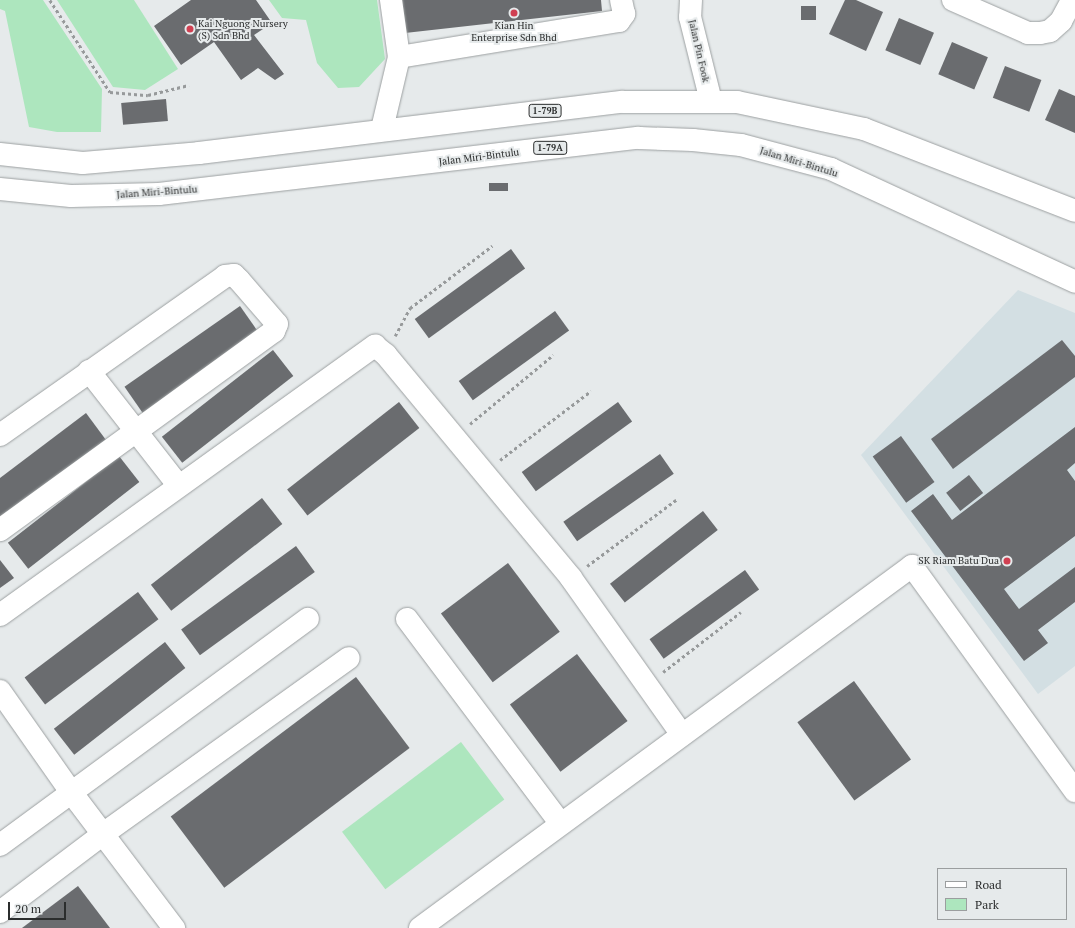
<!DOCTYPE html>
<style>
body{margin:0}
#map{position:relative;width:1075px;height:928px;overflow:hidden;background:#e6eaeb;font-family:"PT Serif",serif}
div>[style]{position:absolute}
.built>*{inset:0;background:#d3dfe3}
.green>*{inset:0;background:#ade6be;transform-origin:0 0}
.building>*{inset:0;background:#6a6c6f;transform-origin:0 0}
.path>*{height:2.5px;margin-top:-1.25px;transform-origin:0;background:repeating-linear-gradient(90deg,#979a9b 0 3px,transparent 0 6px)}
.roads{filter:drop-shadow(0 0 1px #9ca0a1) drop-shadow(0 0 1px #9ca0a1)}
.minor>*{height:22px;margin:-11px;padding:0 11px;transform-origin:11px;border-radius:11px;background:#fff}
.highway>*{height:22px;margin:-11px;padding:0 11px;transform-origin:11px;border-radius:11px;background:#fff}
.dots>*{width:11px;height:11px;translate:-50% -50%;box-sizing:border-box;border:2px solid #e6eaeb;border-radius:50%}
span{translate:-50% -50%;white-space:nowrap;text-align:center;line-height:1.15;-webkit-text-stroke:4px #e6eaeb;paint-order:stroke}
.shield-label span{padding:1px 3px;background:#e6eaeb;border:1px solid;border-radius:3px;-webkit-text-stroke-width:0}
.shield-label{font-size:9px;color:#2b2d2d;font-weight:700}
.poi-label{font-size:10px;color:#2b2d2d}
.left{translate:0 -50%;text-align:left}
.right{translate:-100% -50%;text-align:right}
.street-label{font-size:10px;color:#2b2d2d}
.legend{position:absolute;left:937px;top:868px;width:130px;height:52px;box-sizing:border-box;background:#e6eaeb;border:1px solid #9b9e9f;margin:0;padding:5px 7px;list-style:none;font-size:12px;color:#2b2d2d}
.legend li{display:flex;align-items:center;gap:8px;height:20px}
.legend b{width:20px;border:1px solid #9b9e9f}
.scale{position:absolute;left:8px;top:902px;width:58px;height:18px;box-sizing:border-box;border:2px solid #2b2d2d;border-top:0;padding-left:5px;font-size:12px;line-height:14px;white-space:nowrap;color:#2b2d2d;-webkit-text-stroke:3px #e6eaeb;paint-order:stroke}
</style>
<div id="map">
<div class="built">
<i style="clip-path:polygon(1018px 290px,1075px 313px,1075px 666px,1038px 694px,861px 455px)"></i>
</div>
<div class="green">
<i style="clip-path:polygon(0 0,43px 0,102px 89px,101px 132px,57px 132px,29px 127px,5px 11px,0 9px)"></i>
<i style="clip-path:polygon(57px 0,134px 0,178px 69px,145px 90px,113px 87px)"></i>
<i style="clip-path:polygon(269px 0,377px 0,385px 59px,359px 87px,338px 88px,317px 63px,306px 20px,282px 18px)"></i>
<i style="left:461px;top:742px;width:72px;height:149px;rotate:53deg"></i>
</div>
<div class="building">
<i style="clip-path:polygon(191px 0,256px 0,272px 23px,254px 35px,284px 74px,275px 80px,258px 68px,241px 80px,214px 42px,181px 65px,154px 26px)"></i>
<i style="clip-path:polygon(401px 0,601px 0,602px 11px,405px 33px)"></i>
<i style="clip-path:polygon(845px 0,856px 0,883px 12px,866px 51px,829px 34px)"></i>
<i style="left:801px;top:6px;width:15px;height:14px"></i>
<i style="left:899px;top:18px;width:38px;height:35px;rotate:23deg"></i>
<i style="left:952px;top:42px;width:39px;height:35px;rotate:23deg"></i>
<i style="left:1005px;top:66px;width:39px;height:34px;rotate:21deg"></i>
<i style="clip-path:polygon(1059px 89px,1075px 96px,1075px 133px,1045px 120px)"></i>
<i style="left:166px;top:99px;width:22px;height:45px;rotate:85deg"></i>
<i style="left:508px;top:183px;width:8px;height:19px;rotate:90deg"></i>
<i style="left:511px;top:249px;width:24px;height:119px;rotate:54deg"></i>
<i style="left:240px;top:306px;width:33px;height:141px;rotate:55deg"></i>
<i style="left:555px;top:311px;width:24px;height:119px;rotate:54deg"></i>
<i style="clip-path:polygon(1062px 340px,1075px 356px,1075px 377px,953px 469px,931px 439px)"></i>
<i style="left:273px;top:350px;width:33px;height:141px;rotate:52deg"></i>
<i style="left:399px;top:402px;width:33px;height:142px;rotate:52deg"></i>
<i style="left:618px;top:402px;width:24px;height:119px;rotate:54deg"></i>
<i style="clip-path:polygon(86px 413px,106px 440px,0 519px,0 478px)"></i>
<i style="clip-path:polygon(1075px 427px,1075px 463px,1067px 470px,1075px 481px,1075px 536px,1004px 589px,1019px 609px,1075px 567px,1075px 602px,1038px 630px,1048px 643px,1024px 661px,911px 511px,933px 494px,952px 520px)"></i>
<i style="left:901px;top:436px;width:57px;height:35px;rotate:54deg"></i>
<i style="left:660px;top:454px;width:24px;height:118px;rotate:55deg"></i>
<i style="left:119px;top:456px;width:33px;height:141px;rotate:52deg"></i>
<i style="left:969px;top:475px;width:23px;height:29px;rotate:52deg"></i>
<i style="left:262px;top:498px;width:33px;height:141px;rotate:52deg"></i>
<i style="left:703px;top:511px;width:24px;height:118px;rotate:52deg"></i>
<i style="left:296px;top:546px;width:32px;height:142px;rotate:54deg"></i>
<i style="clip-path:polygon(0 560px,14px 578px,0 588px)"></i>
<i style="left:508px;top:563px;width:86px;height:84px;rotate:53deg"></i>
<i style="left:745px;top:570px;width:24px;height:118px;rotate:54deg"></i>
<i style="left:138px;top:592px;width:34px;height:142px;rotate:53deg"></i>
<i style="left:165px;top:642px;width:33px;height:141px;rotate:52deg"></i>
<i style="left:577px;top:654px;width:84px;height:84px;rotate:53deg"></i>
<i style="left:356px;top:677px;width:89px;height:232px;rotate:53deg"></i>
<i style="left:854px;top:681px;width:97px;height:70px;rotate:54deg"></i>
<i style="clip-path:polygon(78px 886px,110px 928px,22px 928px)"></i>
</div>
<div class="path">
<i style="left:50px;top:0;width:110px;rotate:56.9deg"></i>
<i style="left:110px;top:92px;width:38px;rotate:5deg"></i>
<i style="left:148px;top:95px;width:42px;rotate:-13.7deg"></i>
<i style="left:395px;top:336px;width:32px;rotate:-62deg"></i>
<i style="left:410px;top:308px;width:103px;rotate:-37.1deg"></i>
<i style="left:470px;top:424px;width:108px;rotate:-39.7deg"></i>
<i style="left:500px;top:460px;width:114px;rotate:-37.2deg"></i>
<i style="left:587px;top:566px;width:111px;rotate:-36.6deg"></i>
<i style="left:663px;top:672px;width:98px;rotate:-37.6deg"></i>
</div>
<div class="roads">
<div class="minor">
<i style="left:691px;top:0;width:17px;rotate:93deg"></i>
<i style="left:690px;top:17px;width:87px;rotate:76deg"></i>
<i style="left:953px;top:0;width:82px;rotate:23.7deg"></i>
<i style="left:1028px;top:33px;width:12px"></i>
<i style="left:1040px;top:33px;width:10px;rotate:-11deg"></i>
<i style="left:1050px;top:31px;width:15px;rotate:-42deg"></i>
<i style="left:1061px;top:21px;width:24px;rotate:-62deg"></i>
<i style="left:399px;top:57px;width:223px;rotate:-9.3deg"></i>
<i style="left:619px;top:21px;width:9px;rotate:-54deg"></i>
<i style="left:624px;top:14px;width:14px;rotate:-102deg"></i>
<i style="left:382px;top:129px;width:74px;rotate:-76.7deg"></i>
<i style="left:399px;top:57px;width:58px;rotate:-98deg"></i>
<i style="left:89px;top:371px;width:145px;rotate:52deg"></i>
<i style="left:0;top:435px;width:276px;rotate:-35.2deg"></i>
<i style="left:225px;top:276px;width:9px;rotate:-6deg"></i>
<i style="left:234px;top:275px;width:7px;rotate:45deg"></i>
<i style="left:239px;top:280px;width:58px;rotate:49.2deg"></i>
<i style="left:277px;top:324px;width:8px;rotate:113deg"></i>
<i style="left:274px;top:331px;width:339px;rotate:144deg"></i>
<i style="left:0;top:615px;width:462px;rotate:-35.7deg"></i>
<i style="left:375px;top:346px;width:14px;rotate:39deg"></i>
<i style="left:386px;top:355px;width:290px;rotate:50.3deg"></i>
<i style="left:571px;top:578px;width:192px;rotate:54.7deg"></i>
<i style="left:407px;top:619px;width:256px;rotate:53.1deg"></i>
<i style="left:0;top:691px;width:123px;rotate:54.9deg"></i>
<i style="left:71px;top:792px;width:171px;rotate:52.9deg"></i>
<i style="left:0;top:845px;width:382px;rotate:-36.3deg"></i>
<i style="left:0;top:912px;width:129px;rotate:-37.1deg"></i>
<i style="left:103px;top:834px;width:302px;rotate:-35.6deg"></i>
<i style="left:420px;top:928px;width:611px;rotate:-36.34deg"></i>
<i style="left:912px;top:566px;width:278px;rotate:54.1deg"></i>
</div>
<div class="highway">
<i style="left:0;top:154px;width:83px;rotate:6.2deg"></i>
<i style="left:83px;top:163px;width:116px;rotate:-4.9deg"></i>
<i style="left:199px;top:153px;width:427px;rotate:-6.9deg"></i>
<i style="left:623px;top:102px;width:114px"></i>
<i style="left:737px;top:102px;width:130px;rotate:12deg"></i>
<i style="left:864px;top:129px;width:226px;rotate:21.2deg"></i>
<i style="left:0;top:189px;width:71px;rotate:5.6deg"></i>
<i style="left:71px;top:196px;width:88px;rotate:-1.3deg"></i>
<i style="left:159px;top:194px;width:483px;rotate:-6.7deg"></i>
<i style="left:639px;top:138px;width:54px;rotate:2.1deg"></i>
<i style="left:693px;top:140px;width:48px;rotate:5.9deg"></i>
<i style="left:741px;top:145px;width:93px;rotate:14.9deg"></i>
<i style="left:831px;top:169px;width:269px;rotate:24.8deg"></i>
</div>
</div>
<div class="dots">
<i style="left:514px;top:13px;background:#d04052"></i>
<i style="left:190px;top:29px;background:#d04052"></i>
<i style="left:1007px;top:561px;background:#d04052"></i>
</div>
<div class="shield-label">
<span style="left:545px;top:111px">1-79B</span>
<span style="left:550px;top:148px">1-79A</span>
</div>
<div class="poi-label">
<span class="left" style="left:198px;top:29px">Kai Nguong Nursery<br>(S) Sdn Bhd</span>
<span style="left:514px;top:31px">Kian Hin<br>Enterprise Sdn Bhd</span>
<span class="right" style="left:999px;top:561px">SK Riam Batu Dua</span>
</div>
<div class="street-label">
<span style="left:699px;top:51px;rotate:77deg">Jalan Pin Fook</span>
<span style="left:479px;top:157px;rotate:-7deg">Jalan Miri-Bintulu</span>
<span style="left:799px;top:162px;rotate:17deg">Jalan Miri-Bintulu</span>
<span style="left:157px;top:192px;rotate:-4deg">Jalan Miri-Bintulu</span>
</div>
<ul class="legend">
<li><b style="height:5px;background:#fff"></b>Road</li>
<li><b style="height:11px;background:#ade6be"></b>Park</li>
</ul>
<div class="scale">20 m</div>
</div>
